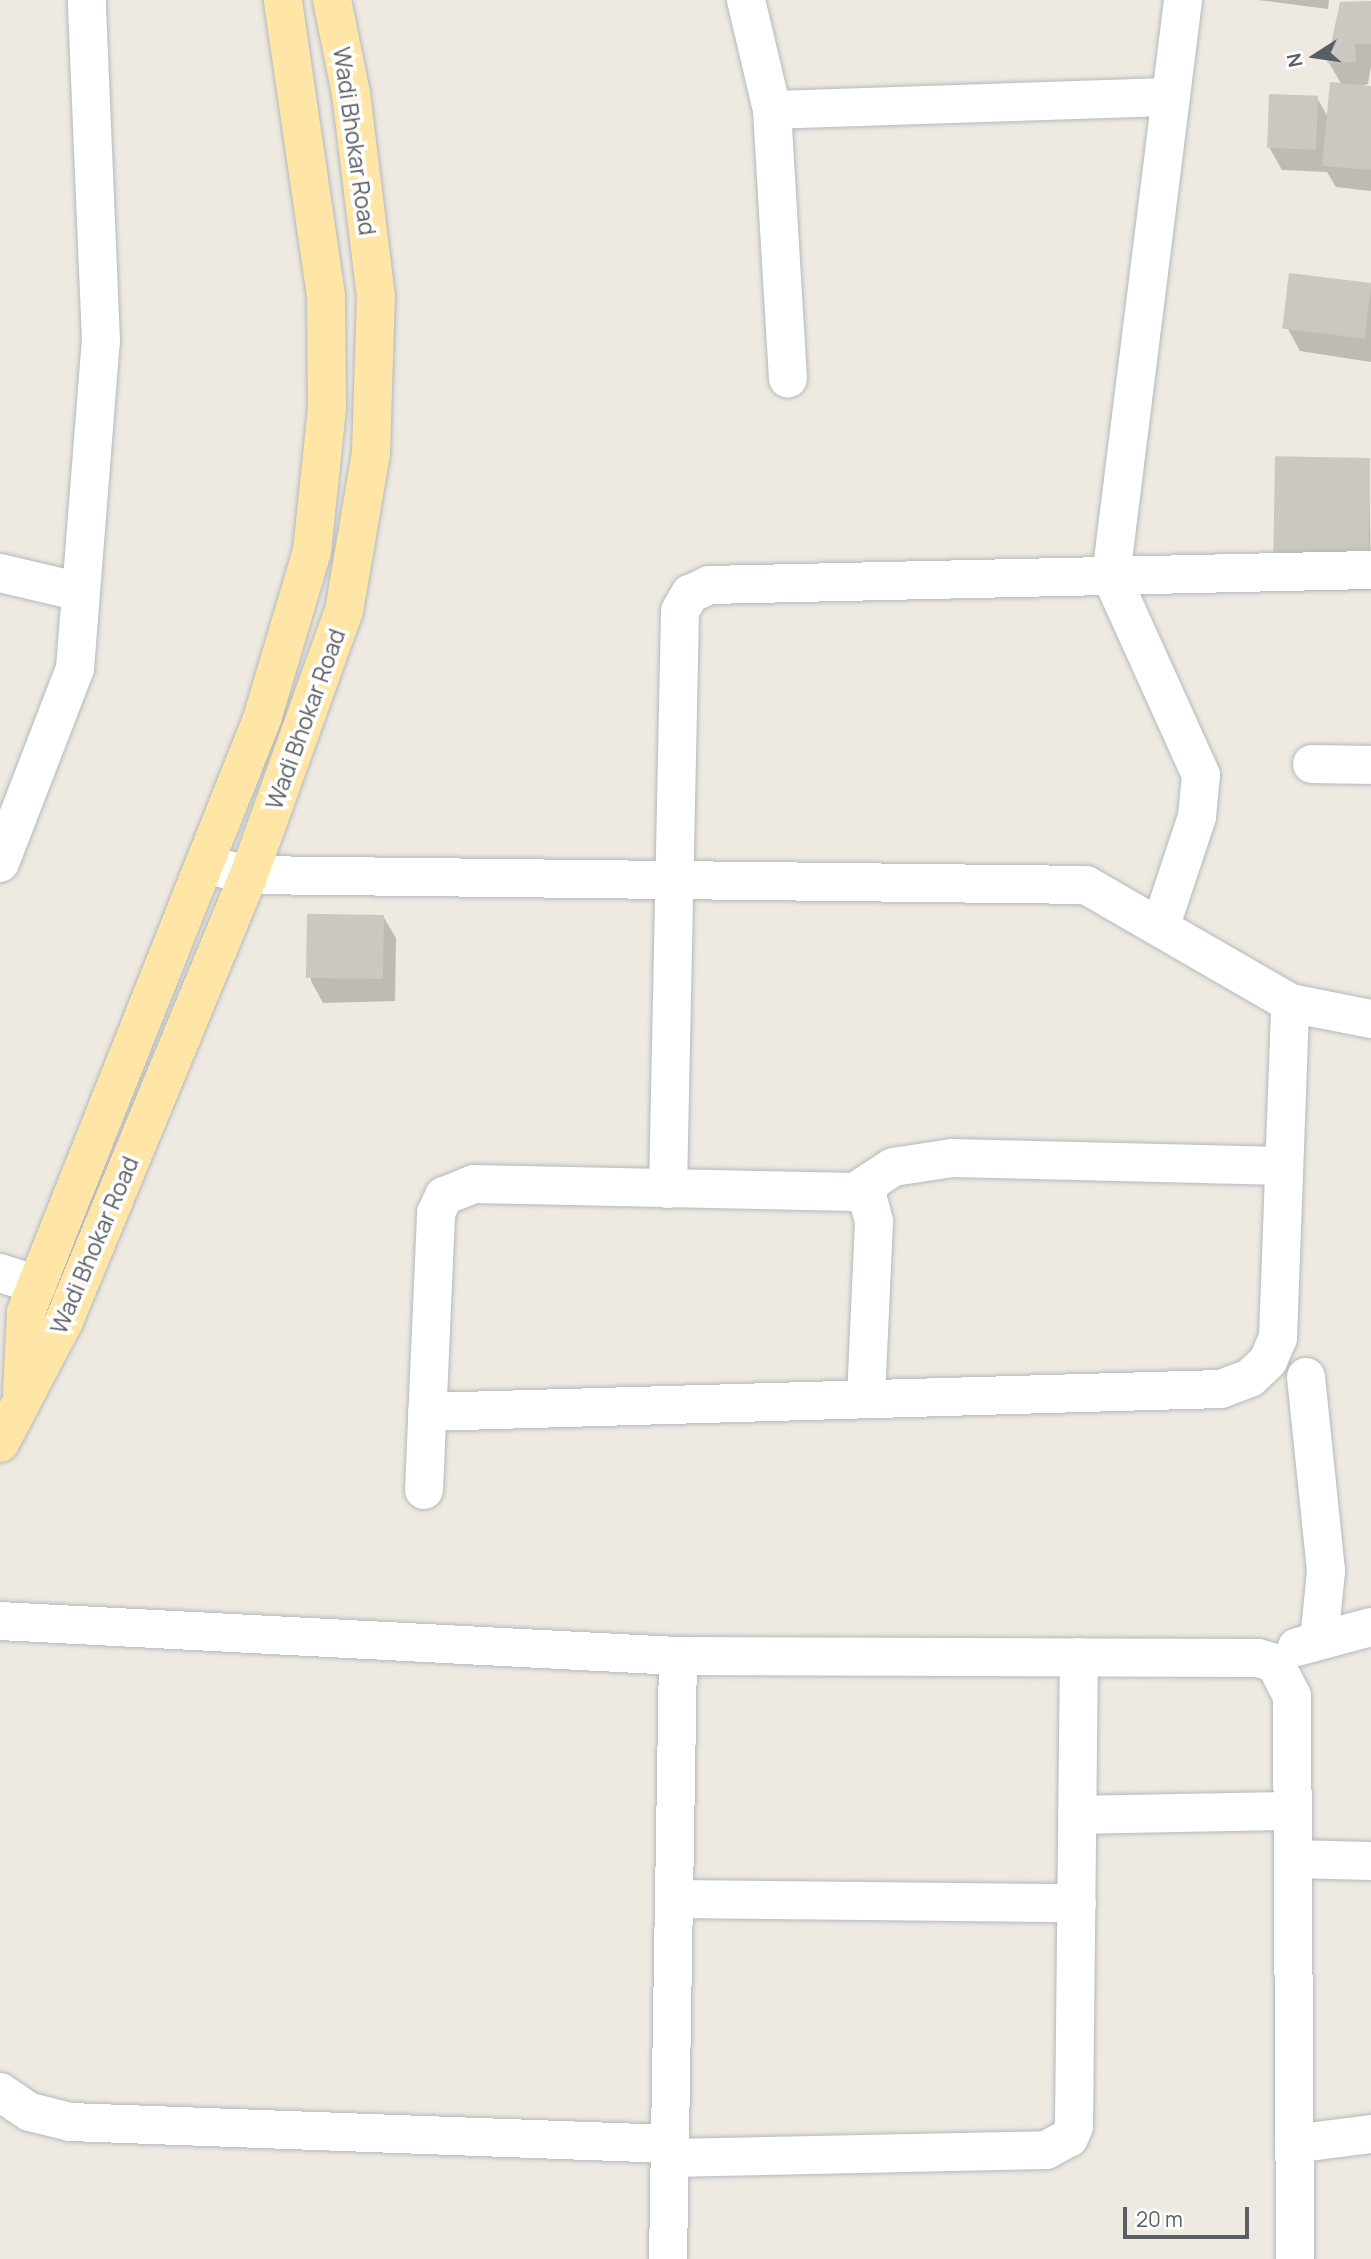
<!DOCTYPE html>
<style>
body{margin:0}
#map{position:relative;width:1371px;height:2259px;overflow:hidden;background:#eeeae1;font-family:Manrope,sans-serif}
div>[style]{position:absolute}
.shadow>*{inset:0;background:#0003}
.building>*{inset:0;background:#cbc7c1;transform-origin:0 0}
.roads{filter:drop-shadow(0 0 2px #b4b9bd) drop-shadow(0 0 2px #b4b9bd)}
.minor>*{height:38px;margin:-19px;padding:0 19px;transform-origin:19px;border-radius:19px;background:#fff}
.primary>*{height:38px;margin:-19px;padding:0 19px;transform-origin:19px;border-radius:19px;background:#ffe6a6}
span{translate:-50% -50%;white-space:nowrap;text-align:center;line-height:1.15;-webkit-text-stroke:7px #fff;paint-order:stroke}
.street-label{font-size:23px;color:#5a5f64}
.north{position:absolute;left:1280px;top:21px;width:70px;height:70px;-webkit-text-stroke:5px #fff;paint-order:stroke;rotate:258deg;font-size:19px;font-weight:700;line-height:28px;text-align:center;color:#5a5f64}
.north::after{content:'';display:block;margin:auto;width:24px;height:32px;background:#5a5f64;clip-path:polygon(50% 0,100% 100%,50% 72%,0 100%)}
.scale{position:absolute;left:1123px;top:2207px;width:126px;height:32px;box-sizing:border-box;border:4px solid #5a5f64;border-top:0;padding-left:9px;font-size:21px;line-height:24px;white-space:nowrap;color:#5a5f64;-webkit-text-stroke:5px #fff;paint-order:stroke}
</style>
<div id="map">
<div class="shadow">
<i style="clip-path:polygon(1258px 0,1329px 0,1328px 9px)"></i>
<i style="clip-path:polygon(1371px 3px,1371px 66px,1368px 84px,1356px 87px,1371px 88px,1371px 191px,1336px 187px,1327px 172px,1282px 170px,1269px 147px,1317px 98px,1328px 117px,1342px 85px,1329px 63px,1341px 4px)"></i>
<i style="clip-path:polygon(1290px 275px,1371px 284px,1371px 362px,1300px 351px,1288px 329px)"></i>
<i style="clip-path:polygon(1369px 460px,1371px 590px,1299px 591px,1280px 558px)"></i>
<i style="clip-path:polygon(383px 916px,396px 938px,395px 1001px,323px 1003px,311px 981px,309px 918px)"></i>
</div>
<div class="building">
<i style="clip-path:polygon(1371px 1px,1371px 44px,1355px 44px,1356px 62px,1327px 63px,1340px 2px)"></i>
<i style="clip-path:polygon(1330px 82px,1371px 86px,1371px 170px,1322px 166px)"></i>
<i style="left:1269px;top:94px;width:49px;height:54px;rotate:2deg"></i>
<i style="left:1289px;top:273px;width:83px;height:56px;rotate:7deg"></i>
<i style="left:1370px;top:458px;width:99px;height:95px;rotate:91deg"></i>
<i style="left:384px;top:915px;width:64px;height:77px;rotate:91deg"></i>
</div>
<div class="roads">
<div class="minor">
<i style="left:746px;top:0;width:113px;rotate:76.7deg"></i>
<i style="left:772px;top:110px;width:269px;rotate:86.6deg"></i>
<i style="left:772px;top:110px;width:399px;rotate:-1.9deg"></i>
<i style="left:0;top:573px;width:83px;rotate:13.2deg"></i>
<i style="left:1312px;top:764px;width:59px;rotate:1deg"></i>
<i style="left:0;top:863px;width:208px;rotate:-68.9deg"></i>
<i style="left:75px;top:669px;width:329px;rotate:-85.5deg"></i>
<i style="left:101px;top:341px;width:341px;rotate:-92.4deg"></i>
<i style="left:205px;top:864px;width:44px;rotate:14.3deg"></i>
<i style="left:248px;top:875px;width:838px;rotate:0.68deg"></i>
<i style="left:1086px;top:885px;width:236px;rotate:30deg"></i>
<i style="left:1290px;top:1003px;width:83px;rotate:11.2deg"></i>
<i style="left:1161px;top:925px;width:114px;rotate:-71.6deg"></i>
<i style="left:1197px;top:817px;width:42px;rotate:-84.6deg"></i>
<i style="left:1201px;top:775px;width:218px;rotate:-114.3deg"></i>
<i style="left:1111px;top:576px;width:580px;rotate:-82.87deg"></i>
<i style="left:668px;top:1189px;width:578px;rotate:-88.81deg"></i>
<i style="left:680px;top:611px;width:20px;rotate:-60deg"></i>
<i style="left:690px;top:594px;width:21px;rotate:-25deg"></i>
<i style="left:709px;top:585px;width:662px;rotate:-1.3deg"></i>
<i style="left:855px;top:1192px;width:45px;rotate:-33.3deg"></i>
<i style="left:893px;top:1167px;width:60px;rotate:-8.7deg"></i>
<i style="left:952px;top:1158px;width:332px;rotate:1.4deg"></i>
<i style="left:0;top:1273px;width:39px;rotate:18deg"></i>
<i style="left:1306px;top:1377px;width:195px;rotate:84.1deg"></i>
<i style="left:1326px;top:1571px;width:70px;rotate:95.7deg"></i>
<i style="left:427px;top:1412px;width:794px;rotate:-1.66deg"></i>
<i style="left:1221px;top:1389px;width:31px;rotate:-21deg"></i>
<i style="left:1250px;top:1378px;width:25px;rotate:-43deg"></i>
<i style="left:1268px;top:1361px;width:25px;rotate:-67deg"></i>
<i style="left:1278px;top:1338px;width:335px;rotate:-87.9deg"></i>
<i style="left:424px;top:1490px;width:277px;rotate:-87.5deg"></i>
<i style="left:436px;top:1213px;width:19px;rotate:-65deg"></i>
<i style="left:444px;top:1196px;width:32px;rotate:-22deg"></i>
<i style="left:474px;top:1184px;width:381px;rotate:1.2deg"></i>
<i style="left:855px;top:1192px;width:15px;rotate:28deg"></i>
<i style="left:868px;top:1199px;width:24px;rotate:75deg"></i>
<i style="left:874px;top:1222px;width:177px;rotate:92.6deg"></i>
<i style="left:0;top:1621px;width:679px;rotate:2.96deg"></i>
<i style="left:678px;top:1656px;width:580px;rotate:0.2deg"></i>
<i style="left:1258px;top:1658px;width:18px;rotate:16deg"></i>
<i style="left:1275px;top:1663px;width:37px;rotate:63deg"></i>
<i style="left:1292px;top:1696px;width:563px;rotate:89.69deg"></i>
<i style="left:1297px;top:1647px;width:77px;rotate:-15.1deg"></i>
<i style="left:1077px;top:1815px;width:216px;rotate:-1.1deg"></i>
<i style="left:1293px;top:1859px;width:78px;rotate:1.5deg"></i>
<i style="left:674px;top:1899px;width:403px;rotate:0.6deg"></i>
<i style="left:0;top:2092px;width:36px;rotate:34deg"></i>
<i style="left:30px;top:2112px;width:41px;rotate:14deg"></i>
<i style="left:70px;top:2122px;width:600px;rotate:2.1deg"></i>
<i style="left:1294px;top:2144px;width:78px;rotate:-7.4deg"></i>
<i style="left:670px;top:2158px;width:376px;rotate:-1.2deg"></i>
<i style="left:1046px;top:2150px;width:26px;rotate:-28deg"></i>
<i style="left:1069px;top:2138px;width:13px;rotate:-67deg"></i>
<i style="left:1074px;top:2126px;width:469px;rotate:-89.4deg"></i>
<i style="left:668px;top:2259px;width:603px;rotate:-89.05deg"></i>
</div>
<div class="primary">
<i style="left:22px;top:1392px;width:80px;rotate:-87.1deg"></i>
<i style="left:26px;top:1312px;width:638px;rotate:-68.3deg"></i>
<i style="left:262px;top:719px;width:175px;rotate:-73.4deg"></i>
<i style="left:312px;top:551px;width:144px;rotate:-84deg"></i>
<i style="left:327px;top:408px;width:112px;rotate:-90.5deg"></i>
<i style="left:326px;top:296px;width:299px;rotate:-98.3deg"></i>
<i style="left:0;top:1443px;width:138px;rotate:-62.3deg"></i>
<i style="left:64px;top:1321px;width:477px;rotate:-67.5deg"></i>
<i style="left:247px;top:880px;width:286px;rotate:-70.2deg"></i>
<i style="left:344px;top:611px;width:160px;rotate:-80.3deg"></i>
<i style="left:371px;top:453px;width:156px;rotate:-88.2deg"></i>
<i style="left:376px;top:297px;width:205px;rotate:-97deg"></i>
<i style="left:351px;top:94px;width:96px;rotate:-101.4deg"></i>
</div>
</div>
<div class="street-label">
<span style="left:355px;top:141px;rotate:82deg">Wadi Bhokar Road</span>
<span style="left:305px;top:719px;rotate:-70deg">Wadi Bhokar Road</span>
<span style="left:94px;top:1245px;rotate:-67deg">Wadi Bhokar Road</span>
</div>
<div class="north">N</div>
<div class="scale">20 m</div>
</div>
